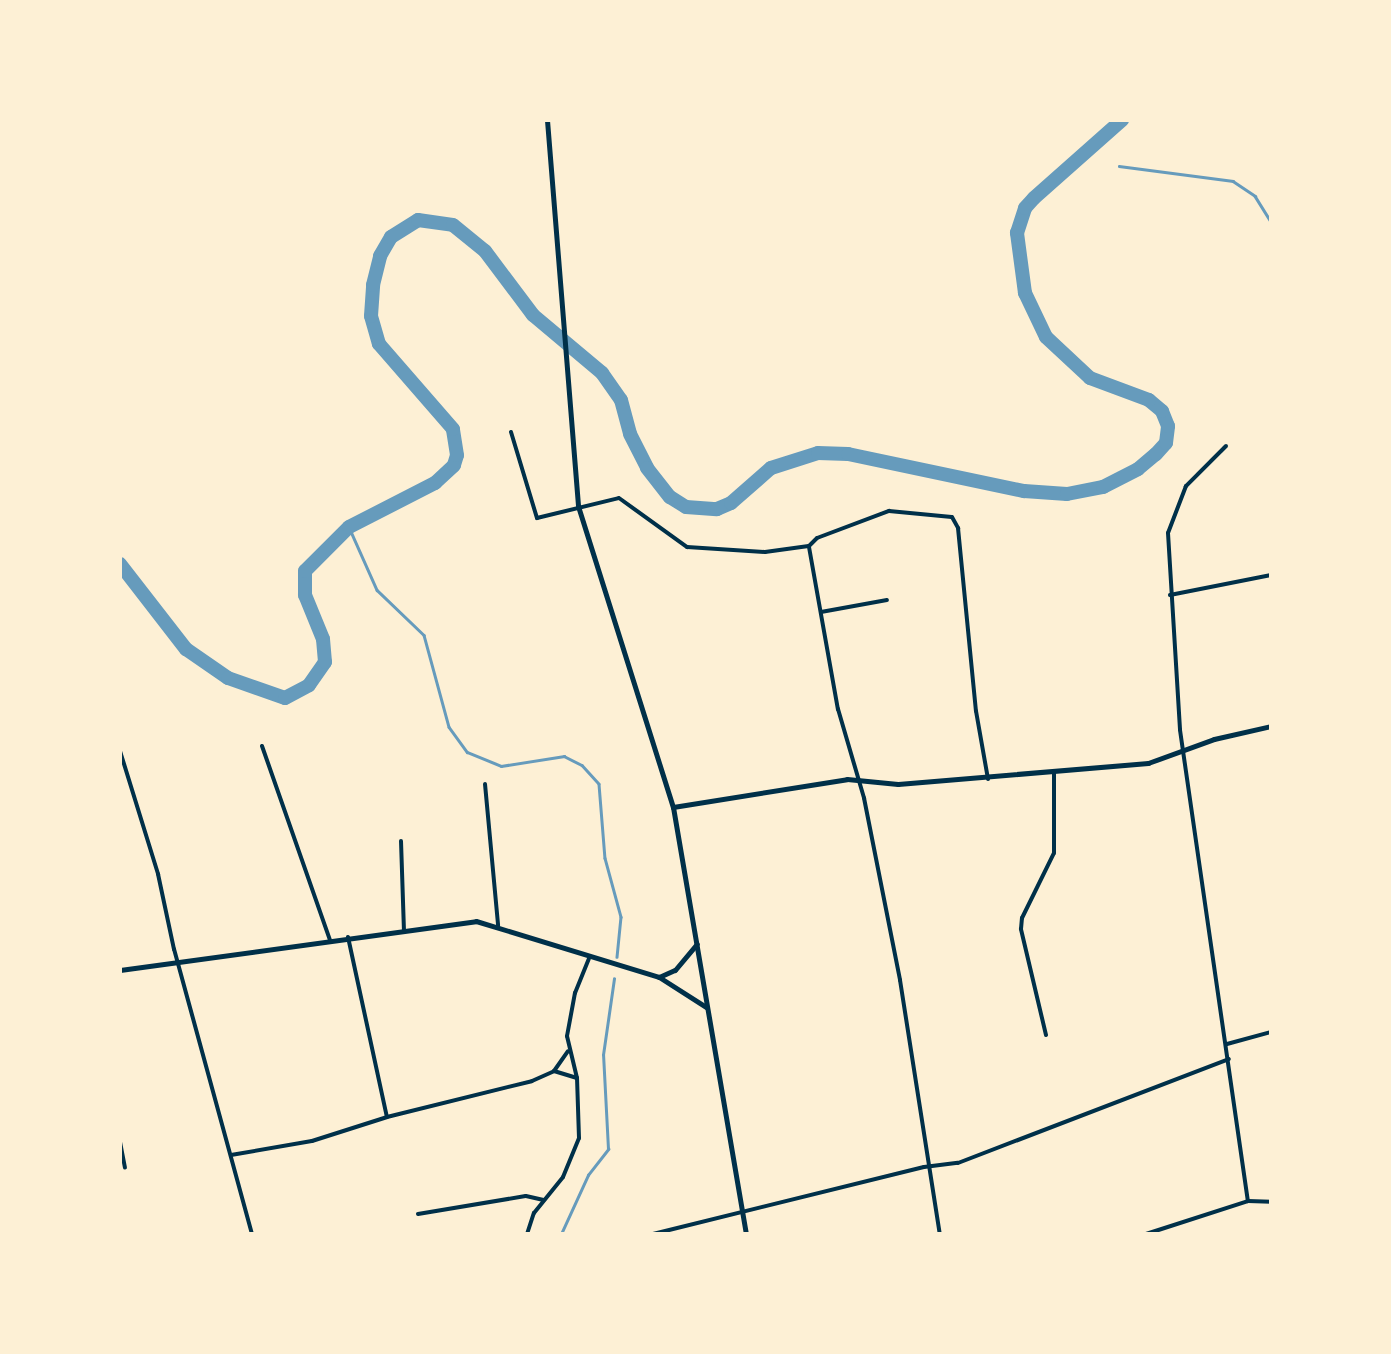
<!DOCTYPE html>
<style>
body{margin:0}
#map{position:relative;width:1391px;height:1354px;overflow:hidden;background:#fdf0d5;font-family:Rubik,sans-serif}
div>[style]{position:absolute}
.stream>*{height:2.5px;margin:-1.25px;padding:0 1.25px;transform-origin:1.25px;border-radius:1.25px;background:#669bbc}
.river>*{height:14px;margin:-7px;padding:0 7px;transform-origin:7px;border-radius:7px;background:#669bbc}
.minor>*{height:4px;margin:-2px;padding:0 2px;transform-origin:2px;border-radius:2px;background:#003049}
.tertiary>*{height:5px;margin:-2.5px;padding:0 2.5px;transform-origin:2.5px;border-radius:2.5px;background:#003049}
span{translate:-50% -50%;white-space:nowrap;text-align:center;line-height:1.15;-webkit-text-stroke:8px #fdf0d5;paint-order:stroke}
.frame{position:absolute;inset:0;border:122px solid #fdf0d5;pointer-events:none}
</style>
<div id="map">
<div class="stream">
<i style="left:1119px;top:166px;width:115px;rotate:7.5deg"></i>
<i style="left:1233px;top:181px;width:27px;rotate:34deg"></i>
<i style="left:1255px;top:196px;width:31px;rotate:58deg"></i>
<i style="left:349px;top:527px;width:69px;rotate:66deg"></i>
<i style="left:377px;top:590px;width:65px;rotate:43.8deg"></i>
<i style="left:424px;top:635px;width:95px;rotate:74.8deg"></i>
<i style="left:449px;top:727px;width:31px;rotate:54deg"></i>
<i style="left:467px;top:752px;width:37px;rotate:22deg"></i>
<i style="left:501px;top:766px;width:64px;rotate:-9deg"></i>
<i style="left:564px;top:756px;width:20px;rotate:27deg"></i>
<i style="left:582px;top:765px;width:25px;rotate:48deg"></i>
<i style="left:599px;top:784px;width:74px;rotate:85.4deg"></i>
<i style="left:605px;top:858px;width:61px;rotate:74.8deg"></i>
<i style="left:621px;top:917px;width:40px;rotate:95.7deg"></i>
<i style="left:561px;top:1234px;width:65px;rotate:-65.4deg"></i>
<i style="left:588px;top:1175px;width:33px;rotate:-52deg"></i>
<i style="left:608px;top:1149px;width:94px;rotate:-93deg"></i>
<i style="left:603px;top:1055px;width:77px;rotate:-81.8deg"></i>
</div>
<div class="river">
<i style="left:120px;top:564px;width:108px;rotate:52.2deg"></i>
<i style="left:186px;top:649px;width:51px;rotate:34.6deg"></i>
<i style="left:228px;top:678px;width:60px;rotate:19.3deg"></i>
<i style="left:285px;top:698px;width:27px;rotate:-28deg"></i>
<i style="left:309px;top:685px;width:28px;rotate:-55deg"></i>
<i style="left:325px;top:662px;width:23px;rotate:-95deg"></i>
<i style="left:323px;top:639px;width:48px;rotate:-112.2deg"></i>
<i style="left:305px;top:595px;width:24px;rotate:-90deg"></i>
<i style="left:305px;top:571px;width:62px;rotate:-45deg"></i>
<i style="left:349px;top:527px;width:97px;rotate:-27.1deg"></i>
<i style="left:435px;top:483px;width:26px;rotate:-43deg"></i>
<i style="left:454px;top:465px;width:10px;rotate:-73deg"></i>
<i style="left:457px;top:455px;width:26px;rotate:-99deg"></i>
<i style="left:453px;top:429px;width:113px;rotate:-131deg"></i>
<i style="left:379px;top:344px;width:29px;rotate:-106deg"></i>
<i style="left:371px;top:316px;width:31px;rotate:-86deg"></i>
<i style="left:373px;top:285px;width:30px;rotate:-76deg"></i>
<i style="left:380px;top:256px;width:22px;rotate:-60deg"></i>
<i style="left:391px;top:237px;width:32px;rotate:-32deg"></i>
<i style="left:418px;top:220px;width:35px;rotate:8deg"></i>
<i style="left:453px;top:225px;width:41px;rotate:39.1deg"></i>
<i style="left:485px;top:251px;width:80px;rotate:53.1deg"></i>
<i style="left:533px;top:315px;width:90px;rotate:40deg"></i>
<i style="left:602px;top:373px;width:33px;rotate:55deg"></i>
<i style="left:621px;top:400px;width:35px;rotate:75deg"></i>
<i style="left:630px;top:434px;width:38px;rotate:63deg"></i>
<i style="left:647px;top:468px;width:37px;rotate:52deg"></i>
<i style="left:670px;top:497px;width:19px;rotate:32deg"></i>
<i style="left:686px;top:507px;width:31px;rotate:4deg"></i>
<i style="left:717px;top:509px;width:15px;rotate:-23deg"></i>
<i style="left:731px;top:503px;width:53px;rotate:-41.2deg"></i>
<i style="left:771px;top:468px;width:49px;rotate:-17.7deg"></i>
<i style="left:818px;top:453px;width:30px;rotate:2deg"></i>
<i style="left:848px;top:454px;width:180px;rotate:11.9deg"></i>
<i style="left:1024px;top:491px;width:43px;rotate:4deg"></i>
<i style="left:1067px;top:494px;width:37px;rotate:-11deg"></i>
<i style="left:1103px;top:487px;width:39px;rotate:-27deg"></i>
<i style="left:1138px;top:469px;width:23px;rotate:-40deg"></i>
<i style="left:1156px;top:454px;width:15px;rotate:-48deg"></i>
<i style="left:1166px;top:443px;width:17px;rotate:-83deg"></i>
<i style="left:1168px;top:426px;width:16px;rotate:-112deg"></i>
<i style="left:1162px;top:411px;width:17px;rotate:-140deg"></i>
<i style="left:1149px;top:400px;width:63px;rotate:-159.6deg"></i>
<i style="left:1090px;top:378px;width:60px;rotate:-137deg"></i>
<i style="left:1046px;top:337px;width:49px;rotate:-115.5deg"></i>
<i style="left:1025px;top:293px;width:61px;rotate:-97.6deg"></i>
<i style="left:1017px;top:233px;width:26px;rotate:-72deg"></i>
<i style="left:1025px;top:208px;width:13px;rotate:-48deg"></i>
<i style="left:1034px;top:198px;width:118px;rotate:-41.6deg"></i>
</div>
<div class="minor">
<i style="left:511px;top:432px;width:90px;rotate:73.2deg"></i>
<i style="left:537px;top:518px;width:84px;rotate:-13.7deg"></i>
<i style="left:619px;top:498px;width:84px;rotate:35.8deg"></i>
<i style="left:687px;top:547px;width:78px;rotate:3.7deg"></i>
<i style="left:765px;top:552px;width:44px;rotate:-7.8deg"></i>
<i style="left:809px;top:546px;width:11px;rotate:-45deg"></i>
<i style="left:817px;top:538px;width:77px;rotate:-20.6deg"></i>
<i style="left:889px;top:511px;width:63px;rotate:5.4deg"></i>
<i style="left:952px;top:517px;width:13px;rotate:61deg"></i>
<i style="left:958px;top:528px;width:184px;rotate:84.4deg"></i>
<i style="left:976px;top:711px;width:69px;rotate:80deg"></i>
<i style="left:1226px;top:446px;width:57px;rotate:135deg"></i>
<i style="left:1186px;top:486px;width:50px;rotate:111deg"></i>
<i style="left:1168px;top:533px;width:197px;rotate:86.5deg"></i>
<i style="left:1180px;top:730px;width:476px;rotate:81.8deg"></i>
<i style="left:809px;top:547px;width:165px;rotate:79.9deg"></i>
<i style="left:838px;top:709px;width:93px;rotate:73.7deg"></i>
<i style="left:864px;top:798px;width:186px;rotate:78.8deg"></i>
<i style="left:900px;top:980px;width:257px;rotate:81.1deg"></i>
<i style="left:1170px;top:595px;width:103px;rotate:-11.2deg"></i>
<i style="left:821px;top:612px;width:67px;rotate:-10.3deg"></i>
<i style="left:262px;top:746px;width:206px;rotate:70.7deg"></i>
<i style="left:120px;top:751px;width:129px;rotate:72.8deg"></i>
<i style="left:158px;top:874px;width:77px;rotate:78deg"></i>
<i style="left:174px;top:949px;width:295px;rotate:74.7deg"></i>
<i style="left:485px;top:784px;width:142px;rotate:84.7deg"></i>
<i style="left:401px;top:841px;width:89px;rotate:88.1deg"></i>
<i style="left:348px;top:937px;width:184px;rotate:77.8deg"></i>
<i style="left:1046px;top:1035px;width:109px;rotate:-103.3deg"></i>
<i style="left:1021px;top:929px;width:11px;rotate:-85deg"></i>
<i style="left:1022px;top:918px;width:72px;rotate:-63.8deg"></i>
<i style="left:1054px;top:853px;width:80px;rotate:-90deg"></i>
<i style="left:1227px;top:1044px;width:46px;rotate:-15.3deg"></i>
<i style="left:554px;top:1071px;width:24px;rotate:17deg"></i>
<i style="left:120px;top:1142px;width:26px;rotate:79deg"></i>
<i style="left:231px;top:1155px;width:82px;rotate:-9.8deg"></i>
<i style="left:312px;top:1141px;width:79px;rotate:-17.7deg"></i>
<i style="left:387px;top:1117px;width:149px;rotate:-13.9deg"></i>
<i style="left:532px;top:1081px;width:24px;rotate:-24deg"></i>
<i style="left:554px;top:1071px;width:24px;rotate:-55deg"></i>
<i style="left:418px;top:1214px;width:109px;rotate:-9.5deg"></i>
<i style="left:526px;top:1196px;width:18px;rotate:13deg"></i>
<i style="left:527px;top:1234px;width:22px;rotate:-72deg"></i>
<i style="left:534px;top:1213px;width:46px;rotate:-51.1deg"></i>
<i style="left:563px;top:1177px;width:42px;rotate:-67.7deg"></i>
<i style="left:579px;top:1138px;width:60px;rotate:-91.9deg"></i>
<i style="left:577px;top:1078px;width:43px;rotate:-103.4deg"></i>
<i style="left:567px;top:1036px;width:44px;rotate:-79.5deg"></i>
<i style="left:575px;top:993px;width:37px;rotate:-68deg"></i>
<i style="left:653px;top:1234px;width:279px;rotate:-13.9deg"></i>
<i style="left:924px;top:1167px;width:34px;rotate:-7deg"></i>
<i style="left:958px;top:1163px;width:290px;rotate:-21deg"></i>
<i style="left:1146px;top:1234px;width:107px;rotate:-17.9deg"></i>
<i style="left:1248px;top:1201px;width:23px;rotate:2deg"></i>
</div>
<div class="tertiary">
<i style="left:547px;top:120px;width:387px;rotate:85.4deg"></i>
<i style="left:578px;top:506px;width:316px;rotate:72.5deg"></i>
<i style="left:673px;top:807px;width:433px;rotate:80.3deg"></i>
<i style="left:673px;top:807px;width:176px;rotate:-9.1deg"></i>
<i style="left:847px;top:779px;width:51px;rotate:5.6deg"></i>
<i style="left:898px;top:784px;width:251px;rotate:-4.8deg"></i>
<i style="left:1148px;top:763px;width:70px;rotate:-20deg"></i>
<i style="left:1214px;top:739px;width:58px;rotate:-12.8deg"></i>
<i style="left:120px;top:970px;width:359px;rotate:-7.8deg"></i>
<i style="left:476px;top:921px;width:191px;rotate:17deg"></i>
<i style="left:659px;top:977px;width:56px;rotate:32.6deg"></i>
<i style="left:659px;top:977px;width:17px;rotate:-24deg"></i>
<i style="left:675px;top:970px;width:34px;rotate:-50deg"></i>
</div>
<div class="frame"></div>
</div>
